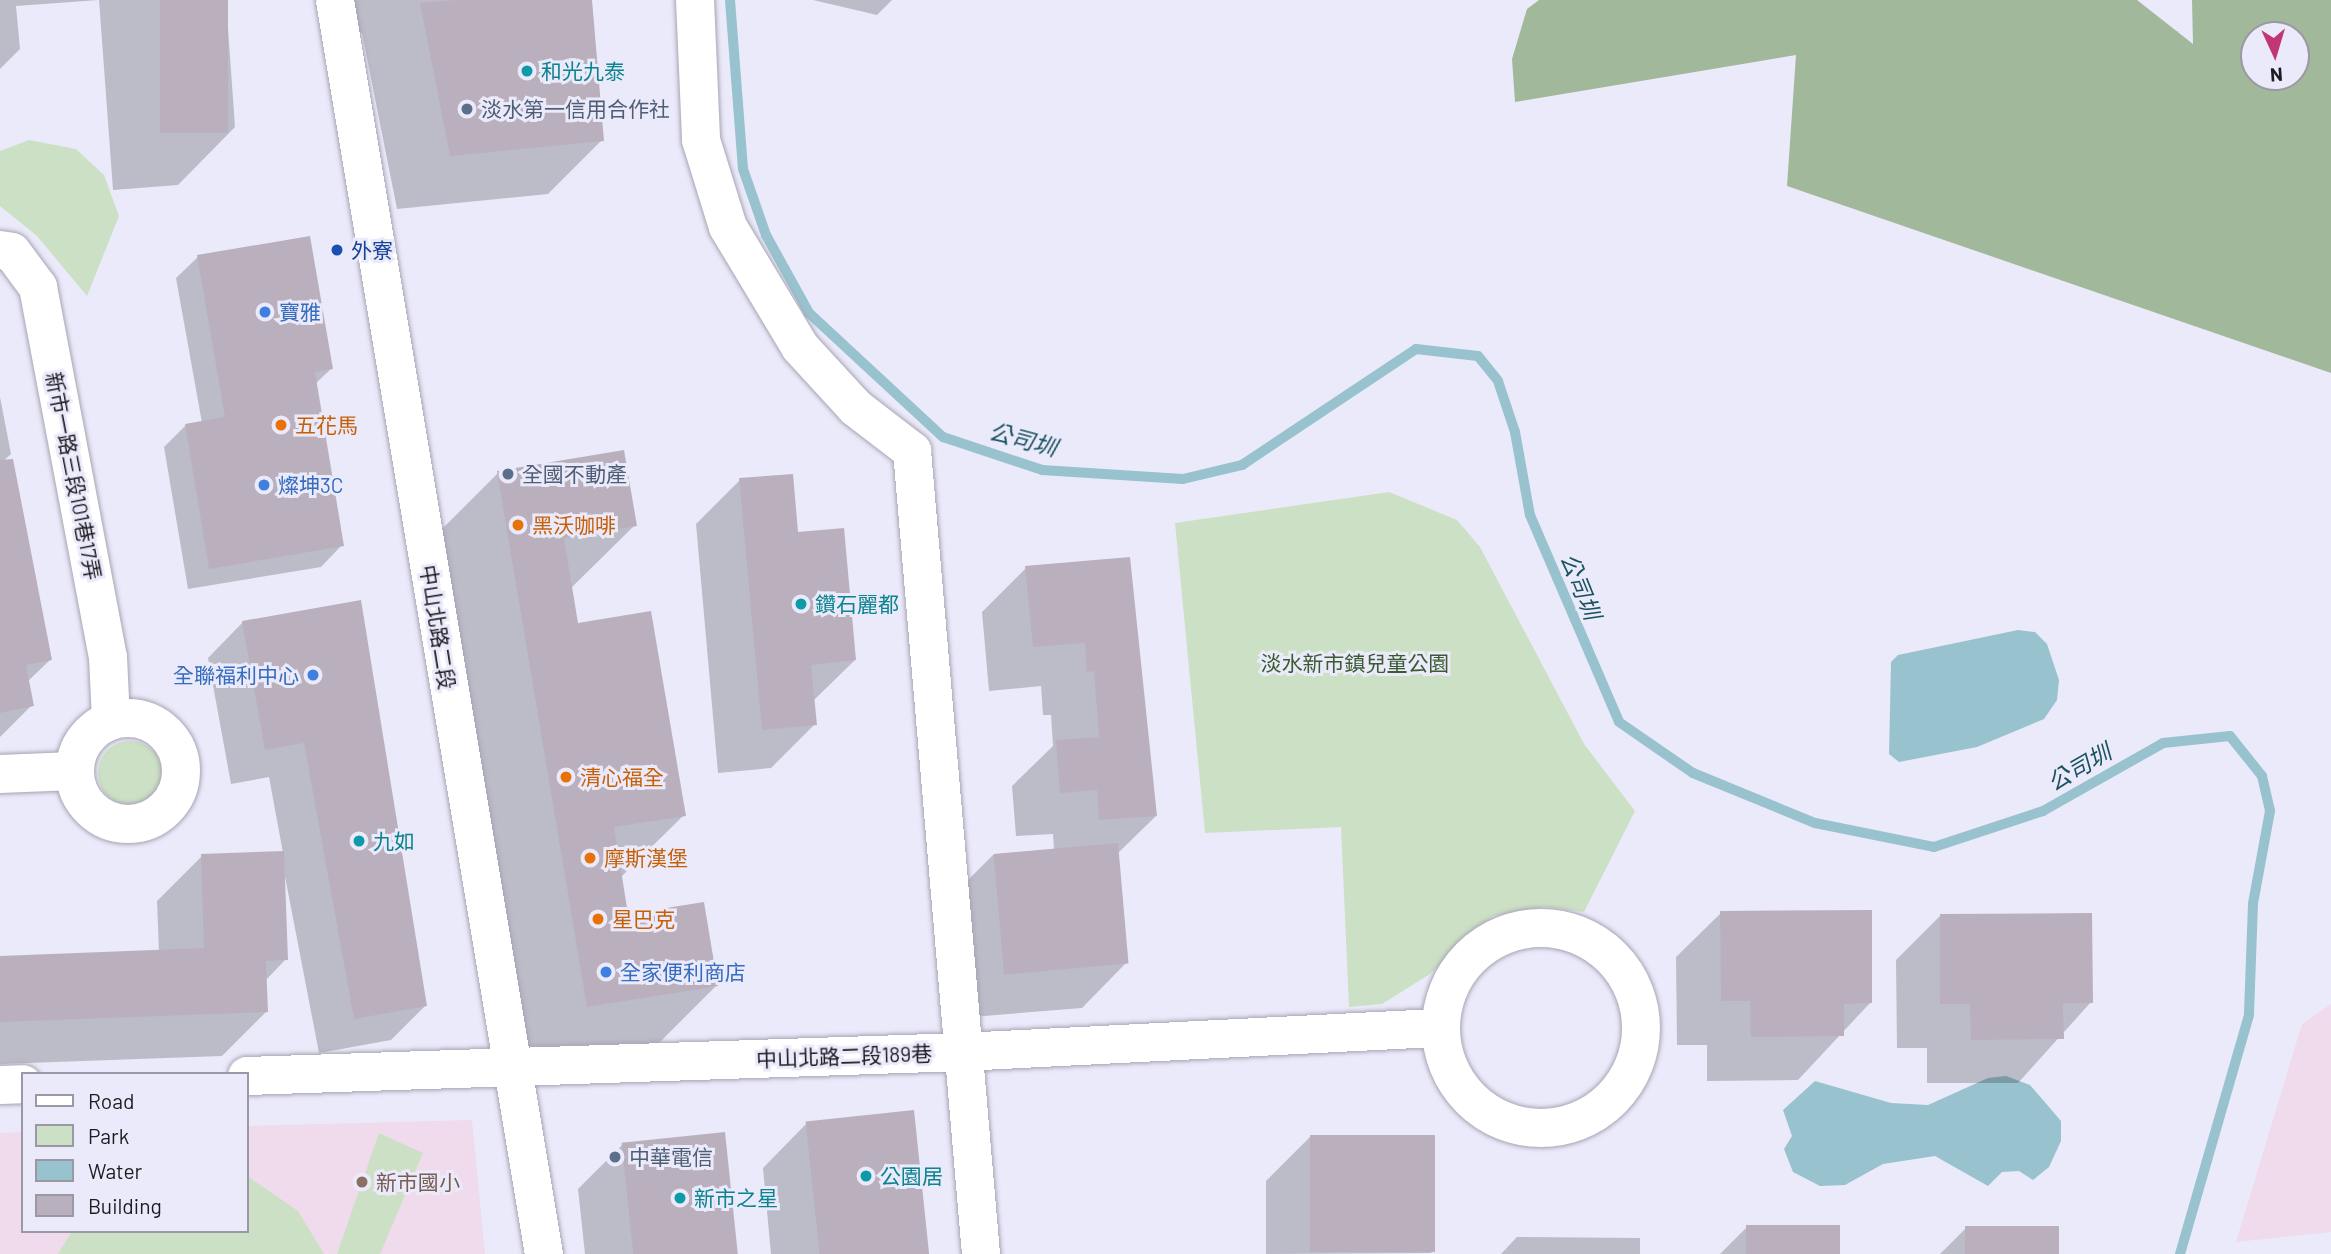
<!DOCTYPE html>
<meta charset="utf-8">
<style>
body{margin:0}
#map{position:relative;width:2331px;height:1254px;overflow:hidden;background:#ebeafa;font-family:Barlow,"Noto Sans TC",sans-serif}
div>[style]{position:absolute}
.education>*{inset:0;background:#efdbeb}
.green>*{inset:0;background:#cce0c5}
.round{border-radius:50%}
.forest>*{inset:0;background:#a2b89b}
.water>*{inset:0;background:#99c2cf}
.shadow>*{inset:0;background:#0003}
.stream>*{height:10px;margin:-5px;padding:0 5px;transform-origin:5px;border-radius:5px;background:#99c2cf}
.building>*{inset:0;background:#bab0bd;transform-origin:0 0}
.roads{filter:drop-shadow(0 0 2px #a7a5b4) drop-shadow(0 0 2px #a7a5b4)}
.street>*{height:38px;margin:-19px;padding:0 19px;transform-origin:19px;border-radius:19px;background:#fff}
.street>.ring{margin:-19px;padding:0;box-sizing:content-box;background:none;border:38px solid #fff;border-radius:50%}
.secondary>*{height:38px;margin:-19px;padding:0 19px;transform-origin:19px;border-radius:19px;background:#fff}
.dots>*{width:19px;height:19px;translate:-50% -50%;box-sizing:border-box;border:4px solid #ebeafa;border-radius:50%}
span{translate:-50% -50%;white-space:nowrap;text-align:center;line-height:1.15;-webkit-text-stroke:6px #ebeafa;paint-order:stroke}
.culture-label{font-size:21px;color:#0d838f}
.left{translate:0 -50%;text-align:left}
.service-label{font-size:21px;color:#4e5e75}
.transit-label{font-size:21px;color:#164399}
.shop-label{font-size:21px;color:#366cbe}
.right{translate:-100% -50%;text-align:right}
.food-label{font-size:21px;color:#c56008}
.street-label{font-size:21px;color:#1d1c22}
.park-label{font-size:21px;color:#3b5b30}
.education-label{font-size:21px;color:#785e54}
.water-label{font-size:23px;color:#1a5260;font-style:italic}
.legend{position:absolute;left:21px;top:1072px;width:228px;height:161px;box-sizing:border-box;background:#ebeafa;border:2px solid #9998a4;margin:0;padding:9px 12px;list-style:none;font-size:21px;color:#1d1c22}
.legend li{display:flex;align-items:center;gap:14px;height:35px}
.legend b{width:35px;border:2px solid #9998a4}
.north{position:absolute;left:2240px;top:21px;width:70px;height:70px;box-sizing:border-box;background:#ebeafa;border:2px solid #9998a4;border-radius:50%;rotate:176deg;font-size:19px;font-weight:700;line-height:28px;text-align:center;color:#1d1c22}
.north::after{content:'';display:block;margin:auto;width:24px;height:32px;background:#c03773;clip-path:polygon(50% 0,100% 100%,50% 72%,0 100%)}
</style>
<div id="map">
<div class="education">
<i style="clip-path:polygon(2331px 1004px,2331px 1232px,2236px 1242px,2302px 1024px)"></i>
<i style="clip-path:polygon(472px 1120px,485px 1254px,0 1254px,0 1133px,23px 1132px,23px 1231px,247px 1231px,247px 1126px)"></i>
</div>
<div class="green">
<i style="clip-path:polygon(29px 140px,76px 149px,104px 175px,119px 216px,87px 296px,37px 236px,0 206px,0 151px)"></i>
<i style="clip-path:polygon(1389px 492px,1457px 520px,1480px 547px,1584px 744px,1635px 811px,1584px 912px,1545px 907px,1493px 916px,1430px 974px,1382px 1004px,1349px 1007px,1341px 827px,1205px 833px,1175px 523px)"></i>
<i class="round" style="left:98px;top:741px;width:64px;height:64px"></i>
<i style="clip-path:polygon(379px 1133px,423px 1153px,380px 1254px,337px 1254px)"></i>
<i style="clip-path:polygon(247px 1176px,298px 1211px,324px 1254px,58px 1254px,72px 1231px,247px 1231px)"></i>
</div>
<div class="forest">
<i style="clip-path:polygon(evenodd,1539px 0,2137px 0,2193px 44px,2192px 0,2331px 0,2331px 373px,1787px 186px,1796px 55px,1515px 102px,1512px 59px,1527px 9px,1539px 0,2254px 35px,2296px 35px,2296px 77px,2254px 77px,2254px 35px)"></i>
</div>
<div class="water">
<i style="clip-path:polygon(2018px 630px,2035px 632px,2047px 644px,2059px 680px,2057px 700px,2044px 719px,1977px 747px,1899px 762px,1889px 754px,1891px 662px,1898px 655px)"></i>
<i style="clip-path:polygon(2006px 1076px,2030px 1085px,2061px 1121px,2061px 1141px,2049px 1167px,2033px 1180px,2019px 1171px,2002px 1172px,1988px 1186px,1935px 1156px,1883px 1164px,1845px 1185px,1820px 1186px,1793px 1172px,1784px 1149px,1792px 1136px,1783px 1110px,1815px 1081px,1891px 1103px,1928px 1105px,1988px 1078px)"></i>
</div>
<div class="shadow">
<i style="clip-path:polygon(0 0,226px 0,235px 127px,178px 185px,113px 190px,99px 0,16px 6px,20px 49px,0 69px)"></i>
<i style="clip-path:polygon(347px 0,591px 0,602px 140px,548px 194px,397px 209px,362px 33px,350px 34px)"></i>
<i style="clip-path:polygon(813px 0,892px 0,877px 15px)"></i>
<i style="clip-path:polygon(198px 257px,331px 369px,315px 384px,342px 545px,321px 567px,188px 589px,164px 447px,185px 426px,202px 423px,176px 278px)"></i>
<i style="clip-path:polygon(0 397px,11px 454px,0 464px)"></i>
<i style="clip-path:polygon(498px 473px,635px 525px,570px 589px,576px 625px,684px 815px,620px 878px,626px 916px,716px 986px,652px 1050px,524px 1070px,434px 537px)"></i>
<i style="clip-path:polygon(740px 480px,796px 534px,855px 660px,813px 701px,815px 724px,771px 768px,718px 773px,696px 524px)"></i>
<i style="clip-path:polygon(0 508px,50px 660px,27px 682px,32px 705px,0 737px)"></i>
<i style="clip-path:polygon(1129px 558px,1156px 816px,1117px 854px,1126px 963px,1082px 1008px,959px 1018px,949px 899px,993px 855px,1054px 850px,1053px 834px,1016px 836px,1012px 786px,1053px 746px,1051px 715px,1043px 715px,1041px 686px,989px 691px,982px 612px,1026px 568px)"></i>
<i style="clip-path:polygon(359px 602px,426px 1005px,391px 1040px,319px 1053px,283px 866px,286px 959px,265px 981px,266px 1012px,222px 1056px,0 1064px,0 958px,159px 952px,157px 901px,202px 856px,283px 853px,269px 777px,231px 784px,208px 658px,243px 622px)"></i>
<i style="clip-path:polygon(1721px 913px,1870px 1003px,1798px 1080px,1707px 1081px,1707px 1045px,1677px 1045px,1676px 957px)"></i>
<i style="clip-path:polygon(1940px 916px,2091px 1002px,2018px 1083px,1927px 1083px,1927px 1048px,1897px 1048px,1896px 960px)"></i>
<i style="clip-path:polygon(807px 1123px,927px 1254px,771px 1254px,763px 1168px)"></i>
<i style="clip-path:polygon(1311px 1136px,1432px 1253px,1266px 1254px,1266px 1181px)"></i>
<i style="clip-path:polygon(623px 1144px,735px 1254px,585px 1254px,578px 1189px)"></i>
<i style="clip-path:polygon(1747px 1227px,1838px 1254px,1720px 1254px)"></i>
<i style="clip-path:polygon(1966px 1228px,2057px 1254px,1940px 1254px)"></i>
<i style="clip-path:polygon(1517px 1237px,1640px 1238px,1640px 1254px,1501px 1254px)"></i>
</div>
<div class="stream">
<i style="left:730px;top:0;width:169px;rotate:85.6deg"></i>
<i style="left:743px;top:169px;width:70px;rotate:70.8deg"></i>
<i style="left:766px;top:235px;width:89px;rotate:61.1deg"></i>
<i style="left:809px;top:313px;width:183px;rotate:42.8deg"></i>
<i style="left:943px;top:437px;width:104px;rotate:18.4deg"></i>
<i style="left:1042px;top:470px;width:141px;rotate:3.7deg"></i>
<i style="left:1183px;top:479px;width:61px;rotate:-13.3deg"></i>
<i style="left:1242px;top:465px;width:209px;rotate:-33.7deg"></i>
<i style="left:1416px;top:349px;width:62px;rotate:6.4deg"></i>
<i style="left:1478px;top:356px;width:32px;rotate:51deg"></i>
<i style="left:1498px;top:381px;width:54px;rotate:71.6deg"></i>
<i style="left:1515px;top:432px;width:84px;rotate:79.8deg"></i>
<i style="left:1530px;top:515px;width:225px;rotate:66.7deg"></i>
<i style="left:1619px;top:722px;width:90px;rotate:34.6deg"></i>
<i style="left:1693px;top:773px;width:132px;rotate:22.3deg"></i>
<i style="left:1815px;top:823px;width:121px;rotate:11.4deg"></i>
<i style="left:1934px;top:847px;width:115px;rotate:-18.3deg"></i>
<i style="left:2043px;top:811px;width:138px;rotate:-29.5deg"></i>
<i style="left:2163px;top:743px;width:67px;rotate:-6deg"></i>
<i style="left:2230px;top:736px;width:51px;rotate:51.3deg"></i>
<i style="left:2262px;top:776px;width:36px;rotate:77deg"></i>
<i style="left:2270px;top:811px;width:95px;rotate:100.4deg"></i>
<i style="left:2253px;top:904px;width:111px;rotate:92.1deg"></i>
<i style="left:2249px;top:1015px;width:249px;rotate:106.1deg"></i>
</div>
<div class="building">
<i style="left:160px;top:0;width:68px;height:133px"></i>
<i style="clip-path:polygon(456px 0,592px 0,604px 141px,450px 156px,420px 3px)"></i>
<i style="clip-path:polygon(310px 236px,333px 369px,315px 372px,344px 546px,209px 569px,185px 424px,225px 417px,197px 255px)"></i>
<i style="clip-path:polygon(624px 450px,637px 526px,564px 538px,578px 623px,651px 611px,686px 816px,614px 827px,628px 914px,704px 902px,718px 986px,587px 1007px,497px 471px)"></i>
<i style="clip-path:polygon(13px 459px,52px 660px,26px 665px,34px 706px,0 713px,0 460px)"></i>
<i style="clip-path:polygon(793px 474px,798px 532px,844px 528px,856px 660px,811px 665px,817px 725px,762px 730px,739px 478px)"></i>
<i style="clip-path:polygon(1130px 557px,1157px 816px,1099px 820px,1097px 790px,1060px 793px,1056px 740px,1099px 737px,1094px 671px,1087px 672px,1085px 643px,1033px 647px,1025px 566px)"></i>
<i style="clip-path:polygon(361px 600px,427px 1006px,354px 1019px,304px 743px,265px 750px,242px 621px)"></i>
<i style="left:1118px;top:843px;width:121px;height:125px;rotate:85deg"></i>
<i style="clip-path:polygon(284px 851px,288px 960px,266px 961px,268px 1012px,0 1022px,0 956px,204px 948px,201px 854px)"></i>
<i style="clip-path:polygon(1872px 910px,1872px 1003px,1844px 1004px,1844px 1036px,1751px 1037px,1750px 1001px,1721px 1001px,1720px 911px)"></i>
<i style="clip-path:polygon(2092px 913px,2093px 1003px,2063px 1003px,2064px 1039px,1971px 1040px,1970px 1004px,1940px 1004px,1940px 914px)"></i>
<i style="left:914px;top:1110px;width:145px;height:109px;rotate:84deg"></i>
<i style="left:725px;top:1132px;width:123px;height:104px;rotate:84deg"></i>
<i style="left:1310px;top:1135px;width:125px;height:117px"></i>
<i style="left:1746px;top:1225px;width:94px;height:29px"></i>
<i style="left:1965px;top:1226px;width:94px;height:28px"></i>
</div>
<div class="roads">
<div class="street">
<i style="left:695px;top:0;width:140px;rotate:87.5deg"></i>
<i style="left:701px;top:140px;width:91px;rotate:72.8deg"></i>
<i style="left:728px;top:227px;width:140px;rotate:59deg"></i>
<i style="left:800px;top:347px;width:83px;rotate:47.4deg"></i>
<i style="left:856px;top:408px;width:71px;rotate:37.5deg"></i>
<i style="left:912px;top:451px;width:806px;rotate:85.09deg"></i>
<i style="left:0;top:250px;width:12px;rotate:9deg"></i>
<i style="left:12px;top:252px;width:44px;rotate:53.4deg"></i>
<i style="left:38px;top:287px;width:377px;rotate:79.3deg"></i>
<i style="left:108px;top:657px;width:64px;rotate:87.3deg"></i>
<i class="ring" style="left:75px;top:718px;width:68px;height:68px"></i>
<i style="left:0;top:774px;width:74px;rotate:-2.3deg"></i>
<i class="ring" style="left:1441px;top:928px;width:162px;height:162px"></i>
<i style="left:247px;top:1076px;width:715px;rotate:-1.92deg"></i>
<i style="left:962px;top:1052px;width:479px;rotate:-2.9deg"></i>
<i style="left:0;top:1085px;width:23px;rotate:-2deg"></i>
</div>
<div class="secondary">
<i style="left:335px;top:0;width:1271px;rotate:80.54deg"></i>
</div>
</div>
<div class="dots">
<i style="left:527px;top:71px;background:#0f9aa8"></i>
<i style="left:467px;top:109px;background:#5c6f8a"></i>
<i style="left:337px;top:250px;background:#1a4fb4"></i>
<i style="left:265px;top:312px;background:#3f7fe0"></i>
<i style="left:281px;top:425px;background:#e8710a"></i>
<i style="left:508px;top:474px;background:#5c6f8a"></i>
<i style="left:264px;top:485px;background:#3f7fe0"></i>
<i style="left:518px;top:525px;background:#e8710a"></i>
<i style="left:801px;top:604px;background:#0f9aa8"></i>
<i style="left:313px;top:675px;background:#3f7fe0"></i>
<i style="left:566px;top:777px;background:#e8710a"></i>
<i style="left:359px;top:841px;background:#0f9aa8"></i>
<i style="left:590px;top:858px;background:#e8710a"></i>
<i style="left:598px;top:919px;background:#e8710a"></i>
<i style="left:606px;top:972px;background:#3f7fe0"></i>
<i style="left:615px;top:1157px;background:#5c6f8a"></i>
<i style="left:866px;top:1176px;background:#0f9aa8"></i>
<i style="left:362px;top:1182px;background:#8d6e63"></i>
<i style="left:680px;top:1198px;background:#0f9aa8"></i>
</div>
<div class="culture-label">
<span class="left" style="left:541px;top:71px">和光九泰</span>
<span class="left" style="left:815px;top:604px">鑽石麗都</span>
<span class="left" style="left:373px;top:841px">九如</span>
<span class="left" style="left:880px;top:1176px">公園居</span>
<span class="left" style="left:694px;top:1198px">新市之星</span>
</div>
<div class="service-label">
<span class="left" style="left:481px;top:109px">淡水第一信用合作社</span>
<span class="left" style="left:522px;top:474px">全國不動產</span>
<span class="left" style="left:629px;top:1157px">中華電信</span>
</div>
<div class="transit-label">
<span class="left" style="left:351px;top:250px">外寮</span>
</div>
<div class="shop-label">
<span class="left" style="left:279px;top:312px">寶雅</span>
<span class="left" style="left:278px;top:485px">燦坤3C</span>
<span class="right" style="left:299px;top:675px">全聯福利中心</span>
<span class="left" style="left:620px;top:972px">全家便利商店</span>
</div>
<div class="food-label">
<span class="left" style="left:295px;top:425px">五花馬</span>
<span class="left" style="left:532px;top:525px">黑沃咖啡</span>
<span class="left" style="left:580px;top:777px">清心福全</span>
<span class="left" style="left:604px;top:858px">摩斯漢堡</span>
<span class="left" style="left:612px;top:919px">星巴克</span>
</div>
<div class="street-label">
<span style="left:74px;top:476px;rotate:79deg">新市一路三段101巷17弄</span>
<span style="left:438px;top:627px;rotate:81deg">中山北路二段</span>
<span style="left:844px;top:1056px;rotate:-2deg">中山北路二段189巷</span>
</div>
<div class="park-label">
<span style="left:1355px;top:663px">淡水新市鎮兒童公園</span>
</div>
<div class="education-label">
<span class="left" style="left:376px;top:1182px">新市國小</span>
</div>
<div class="water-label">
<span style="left:1023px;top:439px;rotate:15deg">公司圳</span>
<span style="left:1581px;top:586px;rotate:68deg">公司圳</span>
<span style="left:2079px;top:767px;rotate:-30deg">公司圳</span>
</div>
<ul class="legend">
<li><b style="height:9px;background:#fff"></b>Road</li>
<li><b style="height:19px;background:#cce0c5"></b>Park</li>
<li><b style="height:19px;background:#99c2cf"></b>Water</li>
<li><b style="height:19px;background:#bab0bd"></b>Building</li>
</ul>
<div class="north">N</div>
</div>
